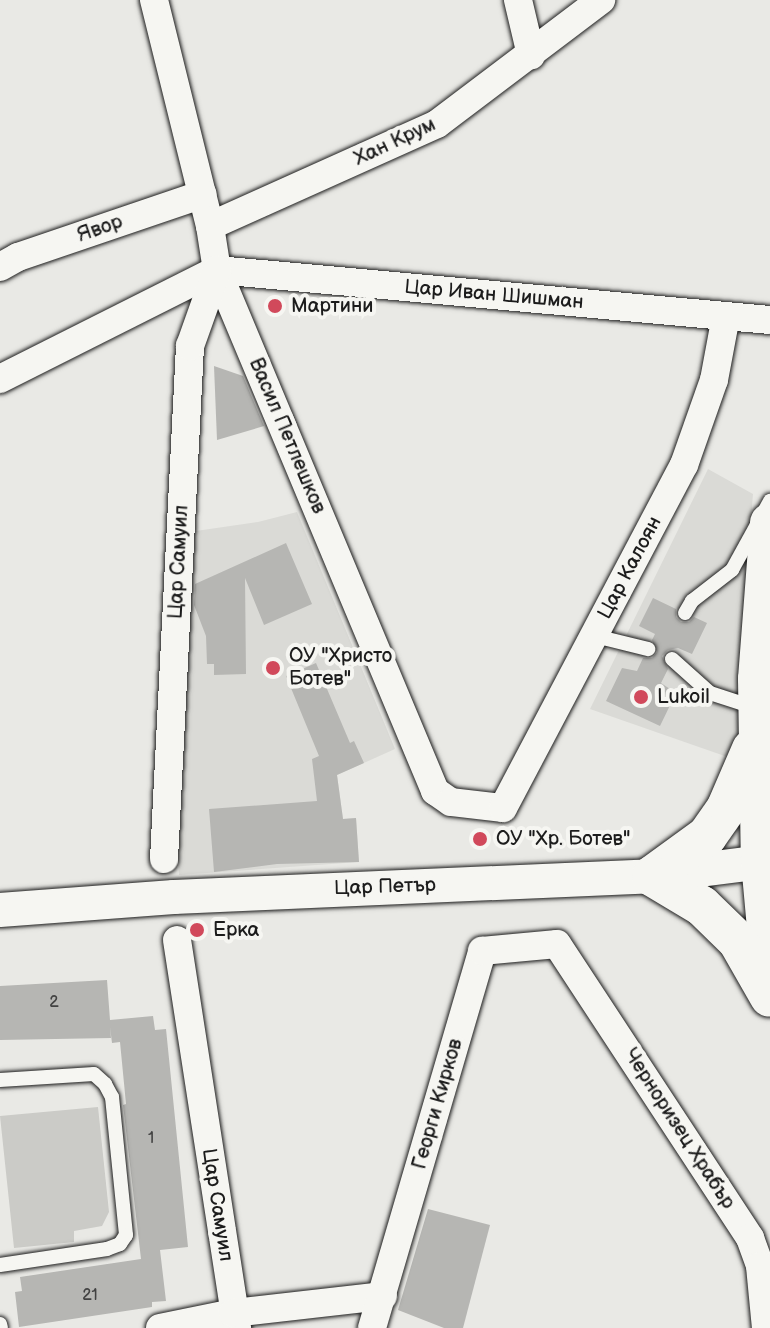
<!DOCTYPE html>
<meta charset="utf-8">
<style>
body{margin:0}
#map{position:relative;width:770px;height:1328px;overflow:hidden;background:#e9e9e5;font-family:"Balsamiq Sans",sans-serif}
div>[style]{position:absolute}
.built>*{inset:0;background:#dadad6}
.green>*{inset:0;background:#cbcbc7}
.building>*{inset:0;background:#b6b6b3}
.roads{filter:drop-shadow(0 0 2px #1c1c1c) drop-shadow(0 0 2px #1c1c1c)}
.service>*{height:14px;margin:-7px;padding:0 7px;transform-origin:7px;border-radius:7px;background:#f6f6f2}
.minor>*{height:28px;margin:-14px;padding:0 14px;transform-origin:14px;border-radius:14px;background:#f6f6f2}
.tertiary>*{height:34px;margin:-17px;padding:0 17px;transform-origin:17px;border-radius:17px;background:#f6f6f2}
.secondary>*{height:40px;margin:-20px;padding:0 20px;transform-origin:20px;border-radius:20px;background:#f6f6f2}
.dots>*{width:22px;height:22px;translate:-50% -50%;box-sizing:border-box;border:4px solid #f6f6f2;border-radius:50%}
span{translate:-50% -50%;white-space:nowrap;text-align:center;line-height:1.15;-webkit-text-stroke:8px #f6f6f2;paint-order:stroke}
.number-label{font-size:16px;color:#424242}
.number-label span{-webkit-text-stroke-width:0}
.street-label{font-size:20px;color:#1c1c1c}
.poi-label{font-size:20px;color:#1c1c1c}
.left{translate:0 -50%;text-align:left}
</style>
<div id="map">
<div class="built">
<i style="clip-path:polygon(708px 469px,753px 494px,738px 678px,739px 761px,590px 709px)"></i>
<i style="clip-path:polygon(297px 512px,395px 749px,337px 775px,343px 819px,356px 818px,359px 862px,179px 875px,177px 844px,189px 532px,258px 522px)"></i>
</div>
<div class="green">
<i style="clip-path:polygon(98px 1107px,109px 1212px,102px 1226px,74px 1231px,74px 1242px,14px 1248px,0 1116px)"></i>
</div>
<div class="building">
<i style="clip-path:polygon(214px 366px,243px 376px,264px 426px,217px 440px)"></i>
<i style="clip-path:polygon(286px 543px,312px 604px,264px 625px,245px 578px,246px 674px,214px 675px,214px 664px,207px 664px,206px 636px,194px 605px,195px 584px)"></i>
<i style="clip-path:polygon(653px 598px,676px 609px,676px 617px,681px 622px,689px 622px,694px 617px,707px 623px,692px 654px,678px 648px,668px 650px,662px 656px,668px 669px,661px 683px,676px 693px,660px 726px,606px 701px,622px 668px,637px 671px,643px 658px,652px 658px,657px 652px,652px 640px,655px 634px,639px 626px)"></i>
<i style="clip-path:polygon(316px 663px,350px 743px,354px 741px,364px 763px,337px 775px,343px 819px,356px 818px,359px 862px,277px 864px,214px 872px,209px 809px,317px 801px,312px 759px,319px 756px,286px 676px)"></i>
<i style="clip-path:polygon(107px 980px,110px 1020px,153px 1016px,155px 1030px,166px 1029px,188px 1247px,160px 1250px,166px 1301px,152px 1302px,152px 1307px,19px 1327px,15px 1292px,22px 1291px,20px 1277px,141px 1259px,123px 1105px,126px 1104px,120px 1042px,112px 1043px,110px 1027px,111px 1038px,0 1040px,0 986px)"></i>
<i style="clip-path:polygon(428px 1209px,490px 1225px,463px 1328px,444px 1328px,398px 1310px)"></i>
</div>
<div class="roads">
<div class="service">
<i style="left:685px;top:613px;width:14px;rotate:-60deg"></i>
<i style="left:692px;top:601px;width:51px;rotate:-37.8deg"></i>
<i style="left:732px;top:570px;width:79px;rotate:-61.2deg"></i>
<i style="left:595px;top:636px;width:55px;rotate:13.8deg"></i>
<i style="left:672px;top:659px;width:51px;rotate:41.8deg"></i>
<i style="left:710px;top:693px;width:48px;rotate:18.1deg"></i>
<i style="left:0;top:1080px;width:94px;rotate:-3.7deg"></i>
<i style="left:94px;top:1074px;width:15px;rotate:42deg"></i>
<i style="left:105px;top:1084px;width:15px;rotate:62deg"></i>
<i style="left:112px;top:1097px;width:139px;rotate:84.2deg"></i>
<i style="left:126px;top:1235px;width:11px;rotate:124deg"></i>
<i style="left:120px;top:1244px;width:14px;rotate:159deg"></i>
<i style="left:107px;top:1249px;width:108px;rotate:171.5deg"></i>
<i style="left:0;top:1324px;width:4px;rotate:76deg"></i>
</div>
<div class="minor">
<i style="left:154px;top:0;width:233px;rotate:76.1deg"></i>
<i style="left:210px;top:226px;width:45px;rotate:81deg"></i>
<i style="left:217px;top:270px;width:565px;rotate:67.29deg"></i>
<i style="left:435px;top:791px;width:19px;rotate:35deg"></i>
<i style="left:451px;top:802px;width:52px;rotate:6.6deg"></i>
<i style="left:503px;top:808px;width:388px;rotate:-62.2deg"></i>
<i style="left:684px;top:465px;width:90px;rotate:-70.6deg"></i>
<i style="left:714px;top:380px;width:65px;rotate:-79.4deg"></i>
<i style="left:518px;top:0;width:57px;rotate:76.7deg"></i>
<i style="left:210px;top:226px;width:249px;rotate:-24.2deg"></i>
<i style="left:437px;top:124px;width:206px;rotate:-37.1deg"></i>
<i style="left:0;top:267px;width:21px;rotate:-29deg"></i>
<i style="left:18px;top:257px;width:195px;rotate:-18.8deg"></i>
<i style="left:217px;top:270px;width:555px;rotate:5.17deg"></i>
<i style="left:0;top:379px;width:243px;rotate:-26.7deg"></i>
<i style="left:164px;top:859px;width:514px;rotate:-87.1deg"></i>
<i style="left:190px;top:346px;width:81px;rotate:-70.4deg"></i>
<i style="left:177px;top:940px;width:393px;rotate:81.2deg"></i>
<i style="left:160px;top:1328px;width:75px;rotate:-11.6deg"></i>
<i style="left:233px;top:1313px;width:151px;rotate:-6.5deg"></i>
<i style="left:372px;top:1328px;width:393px;rotate:-73.7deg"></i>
<i style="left:482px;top:951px;width:75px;rotate:-5.3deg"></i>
<i style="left:557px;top:944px;width:352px;rotate:56.7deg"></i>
<i style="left:750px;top:1238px;width:30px;rotate:70deg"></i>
<i style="left:760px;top:1266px;width:62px;rotate:84.5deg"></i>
</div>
<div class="tertiary">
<i style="left:0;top:910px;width:174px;rotate:-4.3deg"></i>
<i style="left:174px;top:897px;width:478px;rotate:-2.5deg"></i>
<i style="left:652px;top:876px;width:119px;rotate:-7.2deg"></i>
</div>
<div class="secondary">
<i style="left:770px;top:523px;width:156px;rotate:94.4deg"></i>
<i style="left:758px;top:679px;width:183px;rotate:89.1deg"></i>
<i style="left:761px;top:862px;width:98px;rotate:84.8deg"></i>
<i style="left:752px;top:749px;width:65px;rotate:113.4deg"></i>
<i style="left:726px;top:809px;width:33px;rotate:125deg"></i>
<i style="left:707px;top:836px;width:68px;rotate:144deg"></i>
<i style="left:652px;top:876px;width:58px;rotate:31deg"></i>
<i style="left:702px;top:906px;width:50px;rotate:44.2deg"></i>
<i style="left:738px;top:941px;width:64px;rotate:60.3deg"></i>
</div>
</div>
<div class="dots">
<i style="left:275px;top:306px;background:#d1495b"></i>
<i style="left:273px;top:668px;background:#d1495b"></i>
<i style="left:641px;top:697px;background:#d1495b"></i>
<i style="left:480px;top:839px;background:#d1495b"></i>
<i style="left:197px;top:930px;background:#d1495b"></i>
</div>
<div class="number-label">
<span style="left:54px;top:1003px">2</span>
<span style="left:151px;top:1139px">1</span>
<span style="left:90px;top:1296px">21</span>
</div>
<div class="street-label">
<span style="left:395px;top:142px;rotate:-25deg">Хан Крум</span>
<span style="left:100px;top:229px;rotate:-19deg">Явор</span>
<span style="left:494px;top:295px;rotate:5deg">Цар Иван Шишман</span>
<span style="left:287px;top:436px;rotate:67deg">Васил Петлешков</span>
<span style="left:179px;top:562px;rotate:-87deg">Цар Самуил</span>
<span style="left:630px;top:568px;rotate:-62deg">Цар Калоян</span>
<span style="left:385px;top:887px;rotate:-2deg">Цар Петър</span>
<span style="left:438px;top:1104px;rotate:-74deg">Георги Кирков</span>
<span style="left:679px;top:1129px;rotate:57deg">Черноризец Храбър</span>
<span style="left:217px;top:1205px;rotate:81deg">Цар Самуил</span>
</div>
<div class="poi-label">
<span class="left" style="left:291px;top:306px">Мартини</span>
<span class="left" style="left:289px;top:668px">ОУ "Христо<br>Ботев"</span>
<span class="left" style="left:657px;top:697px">Lukoil</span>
<span class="left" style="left:496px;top:839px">ОУ "Хр. Ботев"</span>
<span class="left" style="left:213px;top:930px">Ерка</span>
</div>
</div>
